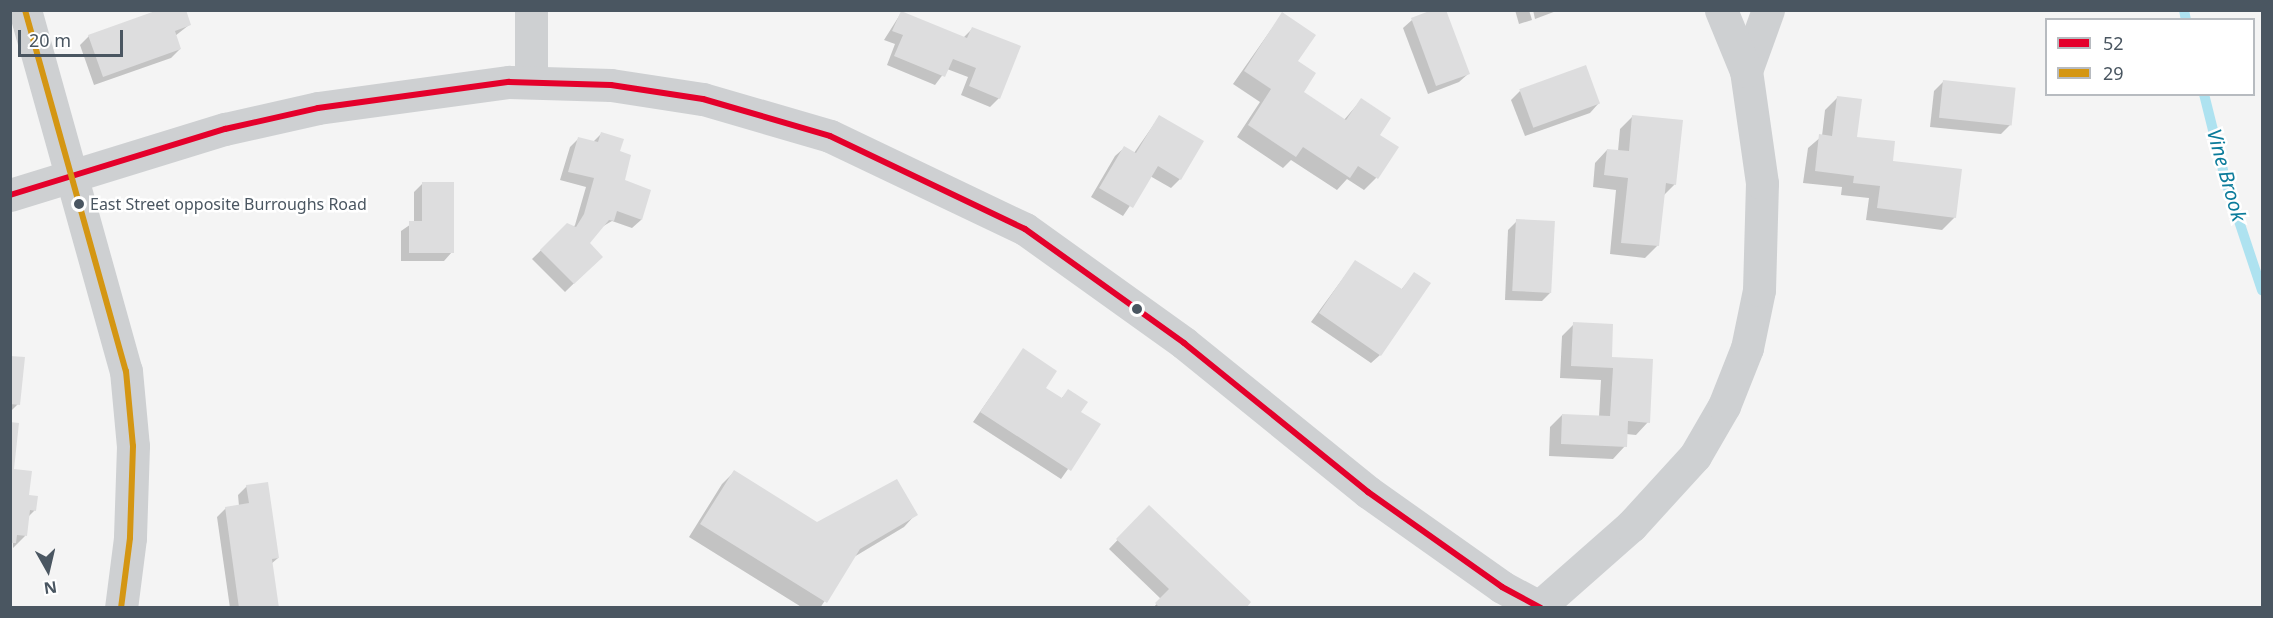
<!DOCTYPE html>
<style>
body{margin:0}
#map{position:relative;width:2273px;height:618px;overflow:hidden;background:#f4f4f4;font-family:"Noto Sans",sans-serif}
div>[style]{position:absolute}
.shadow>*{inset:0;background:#0003}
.stream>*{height:10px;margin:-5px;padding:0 5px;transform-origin:5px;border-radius:5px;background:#aee2f0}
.building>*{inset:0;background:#ddddde;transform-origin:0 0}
.minor>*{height:33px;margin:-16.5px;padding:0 16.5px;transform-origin:16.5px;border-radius:16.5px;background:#ced0d2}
.bus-1>*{height:6px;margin:-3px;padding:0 3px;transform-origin:3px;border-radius:3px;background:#e4002b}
.bus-2>*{height:6px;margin:-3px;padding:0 3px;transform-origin:3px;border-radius:3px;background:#d49613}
.dots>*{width:16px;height:16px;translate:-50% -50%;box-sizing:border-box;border:3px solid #fff;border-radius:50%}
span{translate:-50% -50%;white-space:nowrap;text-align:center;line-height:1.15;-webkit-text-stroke:5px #fff;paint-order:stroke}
.bus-label{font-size:16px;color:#4a5661}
.left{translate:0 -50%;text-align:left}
.water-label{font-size:20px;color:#0c7c9b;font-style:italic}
.frame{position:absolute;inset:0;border:12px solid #4a5661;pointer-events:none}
.legend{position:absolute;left:2045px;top:18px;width:210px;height:78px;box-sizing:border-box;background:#fff;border:2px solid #b7bbc0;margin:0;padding:8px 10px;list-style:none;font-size:18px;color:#4a5661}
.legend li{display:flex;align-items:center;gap:12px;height:30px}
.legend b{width:30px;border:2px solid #b7bbc0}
.north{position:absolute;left:18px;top:540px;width:60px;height:60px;-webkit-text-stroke:4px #fff;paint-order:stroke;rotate:172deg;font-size:16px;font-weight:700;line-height:24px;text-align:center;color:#4a5661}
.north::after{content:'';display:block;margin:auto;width:21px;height:27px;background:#4a5661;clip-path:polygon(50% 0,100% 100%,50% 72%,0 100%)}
.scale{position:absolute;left:18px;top:30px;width:105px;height:27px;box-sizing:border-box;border:3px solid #4a5661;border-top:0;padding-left:8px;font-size:18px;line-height:21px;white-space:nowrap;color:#4a5661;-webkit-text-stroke:4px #fff;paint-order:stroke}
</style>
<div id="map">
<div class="shadow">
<i style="clip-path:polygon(1515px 10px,1529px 10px,1532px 20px,1519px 24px)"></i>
<i style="clip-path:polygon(1533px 10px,1559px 10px,1535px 19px)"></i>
<i style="clip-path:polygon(901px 13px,963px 38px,972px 29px,999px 98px,990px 107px,961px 95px,968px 77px,947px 69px,935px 85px,887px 65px,895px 44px,884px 40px)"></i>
<i style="clip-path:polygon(1282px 14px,1302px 92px,1344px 120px,1361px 100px,1378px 135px,1376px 178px,1364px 190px,1347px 179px,1337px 190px,1291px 160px,1283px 168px,1237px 137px,1260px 102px,1233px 84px)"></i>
<i style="clip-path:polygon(1412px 20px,1468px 74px,1459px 82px,1428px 94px,1403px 28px)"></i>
<i style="clip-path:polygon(189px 25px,175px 36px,180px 49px,171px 58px,94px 85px,80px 45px,89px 36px)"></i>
<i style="clip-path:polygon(1943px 82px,2010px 125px,2001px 134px,1930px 127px,1934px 91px)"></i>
<i style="clip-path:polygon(1520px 91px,1598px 104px,1590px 113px,1525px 136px,1511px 100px)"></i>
<i style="clip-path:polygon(1837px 98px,1856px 138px,1891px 162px,1955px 217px,1942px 230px,1866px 220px,1869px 198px,1841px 195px,1842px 187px,1803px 183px,1808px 148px,1822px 136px,1825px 110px)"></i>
<i style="clip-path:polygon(1159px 117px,1180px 179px,1171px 188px,1150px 176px,1123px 216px,1091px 197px,1115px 156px,1124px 148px,1134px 153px)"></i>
<i style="clip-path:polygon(1632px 117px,1675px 184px,1663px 196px,1658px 245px,1645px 258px,1610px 254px,1616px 190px,1593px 187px,1595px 163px,1607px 150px,1618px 151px,1620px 129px)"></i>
<i style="clip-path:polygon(601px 134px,618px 152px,623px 181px,649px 191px,641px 220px,632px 228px,612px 221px,600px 228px,588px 243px,601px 257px,565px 292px,532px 259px,567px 225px,573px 228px,575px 225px,586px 187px,560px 180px,570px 147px,579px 138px,593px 142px)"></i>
<i style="clip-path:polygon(423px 183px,452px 252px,444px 261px,401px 261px,401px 231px,414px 222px,414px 192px)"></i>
<i style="clip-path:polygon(1517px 221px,1551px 292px,1542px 301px,1505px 300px,1508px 230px)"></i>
<i style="clip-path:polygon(1355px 262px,1401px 290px,1414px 274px,1380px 355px,1371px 363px,1311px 322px)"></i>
<i style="clip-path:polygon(1574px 324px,1610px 358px,1648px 422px,1636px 435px,1626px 434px,1625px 446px,1613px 459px,1549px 456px,1550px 427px,1562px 415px,1599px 417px,1601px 380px,1560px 378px,1562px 336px)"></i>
<i style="clip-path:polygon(1023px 350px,1044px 388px,1061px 399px,1068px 391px,1079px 412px,1099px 425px,1061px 479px,973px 422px)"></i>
<i style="clip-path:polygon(10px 357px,18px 404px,10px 412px)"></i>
<i style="clip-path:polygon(10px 424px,12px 470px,35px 510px,27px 518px,25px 536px,13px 548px)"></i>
<i style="clip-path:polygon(734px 472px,817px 523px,916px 514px,904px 527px,854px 557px,820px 608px,803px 608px,689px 537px,722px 484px)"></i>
<i style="clip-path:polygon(247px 486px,278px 558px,271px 564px,278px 607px,230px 608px,217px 517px,226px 508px,239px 506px,238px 495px)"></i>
<i style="clip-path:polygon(1149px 507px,1244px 608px,1153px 608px,1161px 599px,1109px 549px)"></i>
</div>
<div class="stream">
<i style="left:2184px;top:10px;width:10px;rotate:79deg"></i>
<i style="left:2204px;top:94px;width:91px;rotate:76deg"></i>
<i style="left:2226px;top:182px;width:114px;rotate:71.6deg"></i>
</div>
<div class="building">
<i style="clip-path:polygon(158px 10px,186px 10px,191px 25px,175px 31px,181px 49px,103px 77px,88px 35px)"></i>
<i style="clip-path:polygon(1432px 10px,1446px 10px,1470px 74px,1436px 86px,1411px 18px)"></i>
<i style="clip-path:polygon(901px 11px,967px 38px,972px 27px,1021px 46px,1000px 99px,969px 86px,976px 68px,953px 59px,945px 77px,894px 56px,903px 35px,892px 31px)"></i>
<i style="clip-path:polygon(1282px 12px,1316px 35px,1298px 61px,1316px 73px,1304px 92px,1346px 120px,1361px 98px,1391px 118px,1380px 135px,1399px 147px,1378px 179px,1358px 166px,1350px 178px,1303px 147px,1296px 157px,1248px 125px,1271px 89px,1244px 71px)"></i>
<i style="left:1586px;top:65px;width:41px;height:71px;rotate:70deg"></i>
<i style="left:1943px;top:80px;width:73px;height:38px;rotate:6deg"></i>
<i style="clip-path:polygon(1837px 96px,1862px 99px,1857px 137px,1895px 141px,1893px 161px,1962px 169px,1956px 218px,1877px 208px,1880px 186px,1853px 183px,1854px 176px,1815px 171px,1819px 134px,1832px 136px)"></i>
<i style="clip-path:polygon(1159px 115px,1204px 141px,1181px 180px,1158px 166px,1133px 208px,1099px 188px,1124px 146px,1136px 153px)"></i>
<i style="clip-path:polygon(1632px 115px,1683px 120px,1676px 185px,1666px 183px,1659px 246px,1621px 243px,1628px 178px,1604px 175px,1607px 149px,1629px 151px)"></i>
<i style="clip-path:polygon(601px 132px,624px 139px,620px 151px,631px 155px,625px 180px,651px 190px,642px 220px,617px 211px,614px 221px,609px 220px,590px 243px,603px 257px,574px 284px,540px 250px,567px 223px,576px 227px,584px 214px,594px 178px,568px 172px,578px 137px,598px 142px)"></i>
<i style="clip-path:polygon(422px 182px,454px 182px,454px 253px,409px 253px,409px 221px,422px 221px)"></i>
<i style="left:1516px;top:219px;width:39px;height:72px;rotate:3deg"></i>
<i style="clip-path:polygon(1355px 260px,1402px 289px,1414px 272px,1431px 283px,1381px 356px,1319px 313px)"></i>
<i style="clip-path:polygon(1573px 322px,1613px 324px,1612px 357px,1653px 359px,1650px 423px,1628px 421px,1627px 447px,1561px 444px,1562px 414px,1610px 416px,1613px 368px,1571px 366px)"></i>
<i style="clip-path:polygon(1023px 348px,1057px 371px,1046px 388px,1062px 398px,1068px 389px,1088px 402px,1081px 412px,1101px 424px,1071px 471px,980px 412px)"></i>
<i style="clip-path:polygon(10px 356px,25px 357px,20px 405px,10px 404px)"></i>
<i style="clip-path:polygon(10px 422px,19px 423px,14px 469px,32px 471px,29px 495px,38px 496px,36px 511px,30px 510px,27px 536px,17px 535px,16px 543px,10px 543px)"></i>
<i style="clip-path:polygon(734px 470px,817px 522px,897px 479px,918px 515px,860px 549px,827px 603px,700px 524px)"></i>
<i style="clip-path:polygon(268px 482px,279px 558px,272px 559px,279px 608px,239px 608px,225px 507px,249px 503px,246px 485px)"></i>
<i style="clip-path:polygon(1149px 505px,1251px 602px,1246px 608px,1160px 608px,1155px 603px,1169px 589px,1116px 539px)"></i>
</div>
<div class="minor">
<i style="left:25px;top:10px;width:375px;rotate:74.4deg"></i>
<i style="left:126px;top:371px;width:75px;rotate:84.7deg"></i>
<i style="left:133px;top:446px;width:92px;rotate:91.9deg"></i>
<i style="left:130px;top:538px;width:71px;rotate:97.3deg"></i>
<i style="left:531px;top:10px;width:72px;rotate:90deg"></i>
<i style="left:1746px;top:71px;width:65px;rotate:-70.2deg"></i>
<i style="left:10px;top:195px;width:225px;rotate:-17.1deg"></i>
<i style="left:225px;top:129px;width:95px;rotate:-12.7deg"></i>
<i style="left:318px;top:108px;width:193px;rotate:-7.8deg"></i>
<i style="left:509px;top:82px;width:102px;rotate:1.7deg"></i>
<i style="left:611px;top:85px;width:93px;rotate:8.7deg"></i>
<i style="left:703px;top:99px;width:132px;rotate:16.2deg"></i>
<i style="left:830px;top:136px;width:216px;rotate:25.5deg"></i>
<i style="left:1025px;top:229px;width:196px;rotate:35.6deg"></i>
<i style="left:1184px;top:343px;width:237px;rotate:39deg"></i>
<i style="left:1368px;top:492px;width:164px;rotate:35.3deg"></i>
<i style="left:1502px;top:587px;width:44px;rotate:28.3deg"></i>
<i style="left:1539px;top:607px;width:123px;rotate:-41.4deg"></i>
<i style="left:1631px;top:526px;width:95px;rotate:-47.6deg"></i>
<i style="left:1695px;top:456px;width:58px;rotate:-59.9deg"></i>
<i style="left:1724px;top:406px;width:62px;rotate:-68.4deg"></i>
<i style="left:1747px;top:348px;width:59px;rotate:-78.3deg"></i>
<i style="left:1759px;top:290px;width:107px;rotate:-88.4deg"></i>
<i style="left:1762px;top:183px;width:113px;rotate:-98.1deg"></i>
<i style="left:1746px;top:71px;width:66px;rotate:-112.3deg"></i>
</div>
<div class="bus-1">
<i style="left:10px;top:195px;width:225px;rotate:-17.1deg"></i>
<i style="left:225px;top:129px;width:95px;rotate:-12.7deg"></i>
<i style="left:318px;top:108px;width:193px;rotate:-7.8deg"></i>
<i style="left:509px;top:82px;width:102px;rotate:1.7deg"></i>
<i style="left:611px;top:85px;width:93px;rotate:8.7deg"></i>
<i style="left:703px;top:99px;width:132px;rotate:16.2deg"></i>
<i style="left:830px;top:136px;width:216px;rotate:25.5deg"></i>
<i style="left:1025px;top:229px;width:196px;rotate:35.6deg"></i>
<i style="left:1184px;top:343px;width:237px;rotate:39deg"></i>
<i style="left:1368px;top:492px;width:164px;rotate:35.3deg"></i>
<i style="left:1502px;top:587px;width:44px;rotate:28.3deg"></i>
</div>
<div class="bus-2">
<i style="left:25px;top:10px;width:375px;rotate:74.4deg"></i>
<i style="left:126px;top:371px;width:75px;rotate:84.7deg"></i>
<i style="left:133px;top:446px;width:92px;rotate:91.9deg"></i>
<i style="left:130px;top:538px;width:71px;rotate:97.3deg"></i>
</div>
<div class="dots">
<i style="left:79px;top:204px;background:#4a5661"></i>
<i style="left:1137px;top:309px;background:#4a5661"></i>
</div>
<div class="bus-label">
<span class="left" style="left:90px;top:204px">East Street opposite Burroughs Road</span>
</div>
<div class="water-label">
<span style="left:2227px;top:175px;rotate:74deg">Vine Brook</span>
</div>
<div class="frame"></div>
<ul class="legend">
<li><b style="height:8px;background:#e4002b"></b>52</li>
<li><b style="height:8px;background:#d49613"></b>29</li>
</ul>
<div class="north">N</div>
<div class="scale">20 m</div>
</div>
